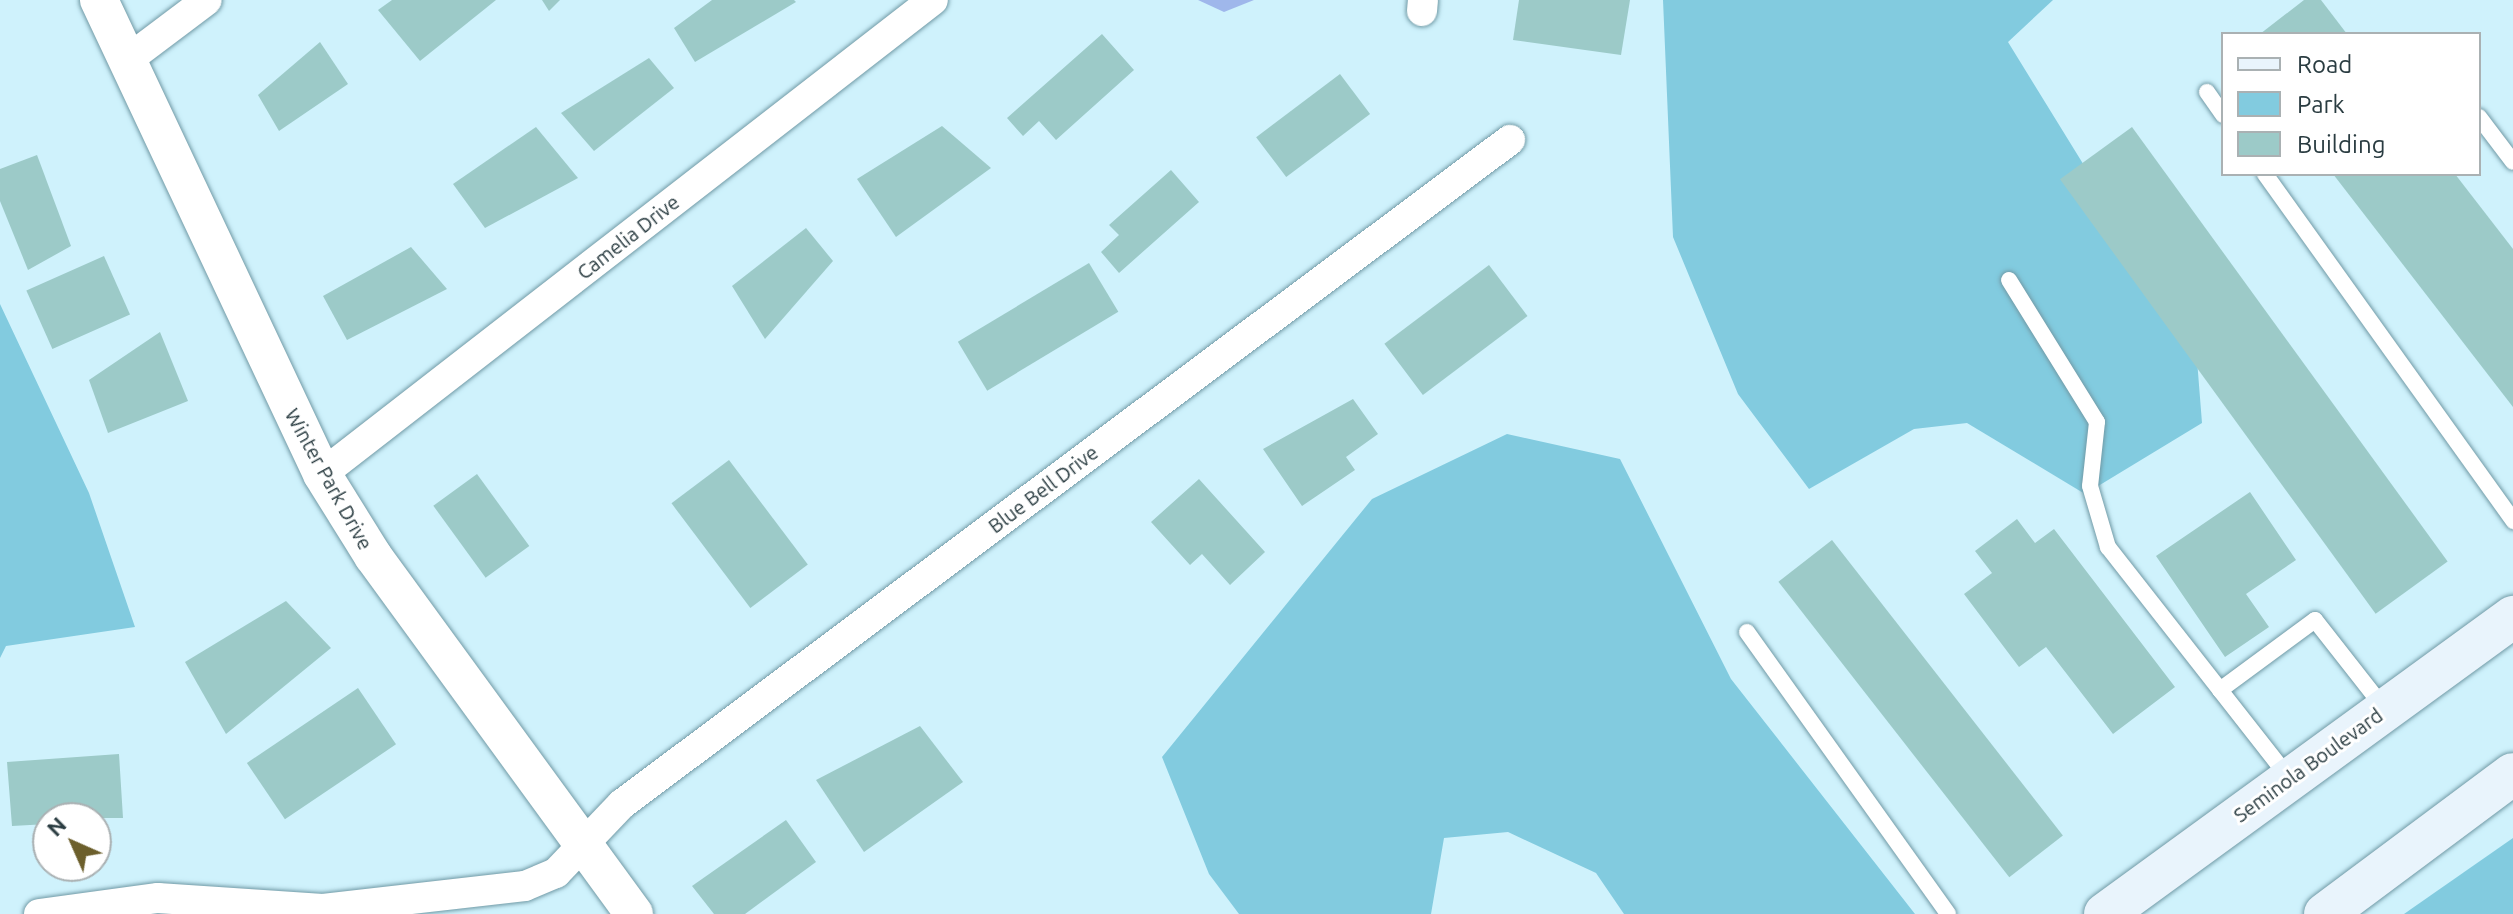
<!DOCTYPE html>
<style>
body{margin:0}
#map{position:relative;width:2513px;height:914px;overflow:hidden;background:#cff2fc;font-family:Ubuntu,sans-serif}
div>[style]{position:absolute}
.green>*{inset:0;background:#82cbdf}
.water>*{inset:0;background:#9fb7eb}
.building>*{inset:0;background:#9ccac8;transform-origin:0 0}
.roads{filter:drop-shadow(0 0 2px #719aa6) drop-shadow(0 0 2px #719aa6)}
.service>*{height:16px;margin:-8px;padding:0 8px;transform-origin:8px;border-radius:8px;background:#fff}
.minor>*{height:30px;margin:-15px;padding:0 15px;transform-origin:15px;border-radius:15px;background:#fff}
.tertiary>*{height:38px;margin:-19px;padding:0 19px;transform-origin:19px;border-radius:19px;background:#fff}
.secondary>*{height:42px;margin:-21px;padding:0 21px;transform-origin:21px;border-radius:21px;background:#e9f4fc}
span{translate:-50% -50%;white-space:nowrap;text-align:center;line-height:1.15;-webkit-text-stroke:6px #fff;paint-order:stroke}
.street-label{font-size:20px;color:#2a3c41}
.legend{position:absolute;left:2221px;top:32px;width:260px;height:144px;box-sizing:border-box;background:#fff;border:2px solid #aab1b3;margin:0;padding:10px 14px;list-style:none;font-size:24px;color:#2a3c41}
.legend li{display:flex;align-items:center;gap:16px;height:40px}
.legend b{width:40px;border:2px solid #aab1b3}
.north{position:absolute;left:32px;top:802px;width:80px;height:80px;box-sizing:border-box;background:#fff;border:2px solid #aab1b3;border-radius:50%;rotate:315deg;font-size:22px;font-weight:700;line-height:32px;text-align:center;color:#2a3c41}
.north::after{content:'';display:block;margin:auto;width:28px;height:36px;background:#6c5f2c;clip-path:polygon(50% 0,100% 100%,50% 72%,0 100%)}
</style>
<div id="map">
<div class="green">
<i style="clip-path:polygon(1663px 0,2053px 0,2008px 42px,2196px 347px,2202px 423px,2085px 494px,1967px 423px,1914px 429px,1809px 489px,1738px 394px,1673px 237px)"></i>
<i style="clip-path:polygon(0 304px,89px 493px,135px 627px,6px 646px,0 658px)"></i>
<i style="clip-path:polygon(1507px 434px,1620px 459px,1731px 679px,1915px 914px,1624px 914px,1596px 873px,1508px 832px,1444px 838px,1431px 914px,1239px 914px,1209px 874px,1162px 757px,1372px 499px)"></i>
<i style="clip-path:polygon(2513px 838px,2513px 914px,2404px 914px,2414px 907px)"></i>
</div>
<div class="water">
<i style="clip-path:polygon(1198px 0,1254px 0,1224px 12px)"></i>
</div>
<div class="building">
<i style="clip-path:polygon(392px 0,496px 0,420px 61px,378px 10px)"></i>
<i style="clip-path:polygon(542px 0,560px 0,549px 11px)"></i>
<i style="clip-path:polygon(712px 0,794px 0,796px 2px,695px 62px,674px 28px)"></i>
<i style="clip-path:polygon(1519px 0,1630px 0,1621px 55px,1513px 40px)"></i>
<i style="clip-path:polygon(2304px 0,2321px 0,2347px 34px,2260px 34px)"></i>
<i style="clip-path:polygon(1102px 34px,1134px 70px,1056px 140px,1039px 121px,1023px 136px,1007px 118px)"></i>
<i style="clip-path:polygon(320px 42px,348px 84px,279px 131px,258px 95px)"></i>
<i style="clip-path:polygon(649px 58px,674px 88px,594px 151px,561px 113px)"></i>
<i style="left:1340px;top:74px;width:50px;height:105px;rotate:53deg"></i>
<i style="clip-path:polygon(942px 126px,991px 168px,896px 237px,857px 179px)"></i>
<i style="clip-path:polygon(536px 127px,578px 178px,485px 228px,453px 184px)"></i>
<i style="left:2132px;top:127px;width:537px;height:89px;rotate:54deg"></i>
<i style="clip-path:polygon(37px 155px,71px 246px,28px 270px,0 201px,0 169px)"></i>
<i style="clip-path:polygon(1171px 170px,1199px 202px,1119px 273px,1101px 252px,1119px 235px,1109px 225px)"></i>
<i style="clip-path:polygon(2333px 174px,2455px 174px,2513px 249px,2513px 407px)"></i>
<i style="clip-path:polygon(806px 228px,833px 261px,765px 339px,732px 286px)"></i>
<i style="clip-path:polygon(411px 247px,447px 289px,347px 340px,323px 296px)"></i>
<i style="left:104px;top:256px;width:64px;height:85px;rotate:66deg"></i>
<i style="left:1089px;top:263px;width:57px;height:153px;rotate:59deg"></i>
<i style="left:1489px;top:265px;width:64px;height:131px;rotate:53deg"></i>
<i style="clip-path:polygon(160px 332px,188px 401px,108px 433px,89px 380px)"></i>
<i style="clip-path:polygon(1353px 399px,1378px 434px,1346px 457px,1355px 470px,1302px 506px,1263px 449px)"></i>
<i style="left:729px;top:460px;width:131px;height:72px;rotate:53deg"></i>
<i style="left:477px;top:474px;width:89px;height:54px;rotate:54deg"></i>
<i style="clip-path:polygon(1199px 479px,1265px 552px,1230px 585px,1202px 554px,1190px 565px,1151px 522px)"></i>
<i style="clip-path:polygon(2250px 492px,2296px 560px,2246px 594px,2269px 627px,2225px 657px,2156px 556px)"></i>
<i style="clip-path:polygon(2017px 519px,2035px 543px,2054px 529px,2175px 687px,2113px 734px,2046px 647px,2019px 667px,1964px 594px,1992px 573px,1975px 551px)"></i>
<i style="left:1832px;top:540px;width:375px;height:68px;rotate:52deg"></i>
<i style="clip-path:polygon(286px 601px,331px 648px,226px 734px,185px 662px)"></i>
<i style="left:358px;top:688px;width:68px;height:134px;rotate:56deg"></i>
<i style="clip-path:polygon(920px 726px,963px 782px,864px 852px,816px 780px)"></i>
<i style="clip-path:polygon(119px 754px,123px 818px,48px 818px,48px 824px,12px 826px,7px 762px)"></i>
<i style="clip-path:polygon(786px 820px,816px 862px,745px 914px,714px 914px,692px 886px)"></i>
</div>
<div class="roads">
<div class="service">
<i style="left:2207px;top:92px;width:28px;rotate:55deg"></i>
<i style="left:2479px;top:117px;width:56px;rotate:52.9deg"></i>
<i style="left:2265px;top:174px;width:427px;rotate:54.4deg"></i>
<i style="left:2009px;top:280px;width:167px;rotate:58.2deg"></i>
<i style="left:2097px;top:422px;width:64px;rotate:96.2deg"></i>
<i style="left:2090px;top:486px;width:64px;rotate:73.6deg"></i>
<i style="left:2108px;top:547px;width:182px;rotate:51.9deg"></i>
<i style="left:1747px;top:632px;width:346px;rotate:54.5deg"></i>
<i style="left:2289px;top:778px;width:112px;rotate:-128.1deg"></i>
<i style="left:2220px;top:690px;width:118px;rotate:-36.4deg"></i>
<i style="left:2315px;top:620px;width:112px;rotate:51.9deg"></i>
</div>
<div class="minor">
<i style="left:1422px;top:11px;width:11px;rotate:-85deg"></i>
<i style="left:126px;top:61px;width:101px;rotate:-37deg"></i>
<i style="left:322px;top:474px;width:773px;rotate:-37.8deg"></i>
<i style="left:39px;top:914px;width:120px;rotate:-7.7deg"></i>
<i style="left:158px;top:898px;width:165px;rotate:3.8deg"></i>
<i style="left:323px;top:909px;width:203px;rotate:-6.5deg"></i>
<i style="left:525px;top:886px;width:34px;rotate:-23deg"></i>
<i style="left:556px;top:873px;width:95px;rotate:-46.3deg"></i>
<i style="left:622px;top:804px;width:1109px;rotate:-36.79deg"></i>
</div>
<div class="tertiary">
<i style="left:99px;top:0;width:524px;rotate:64.8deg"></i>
<i style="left:322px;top:474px;width:97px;rotate:58.1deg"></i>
<i style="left:373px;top:556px;width:443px;rotate:53.9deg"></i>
</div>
<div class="secondary">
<i style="left:2105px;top:914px;width:505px;rotate:-36.05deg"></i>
<i style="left:2325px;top:914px;width:234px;rotate:-36.7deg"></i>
</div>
</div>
<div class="street-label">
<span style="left:628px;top:237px;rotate:-38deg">Camelia Drive</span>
<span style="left:329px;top:479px;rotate:61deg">Winter Park Drive</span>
<span style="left:1043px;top:489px;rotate:-37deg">Blue Bell Drive</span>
<span style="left:2308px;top:765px;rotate:-36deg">Seminola Boulevard</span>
</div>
<ul class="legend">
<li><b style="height:10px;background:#e9f4fc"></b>Road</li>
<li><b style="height:22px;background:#82cbdf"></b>Park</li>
<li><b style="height:22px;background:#9ccac8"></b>Building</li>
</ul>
<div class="north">N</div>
</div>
